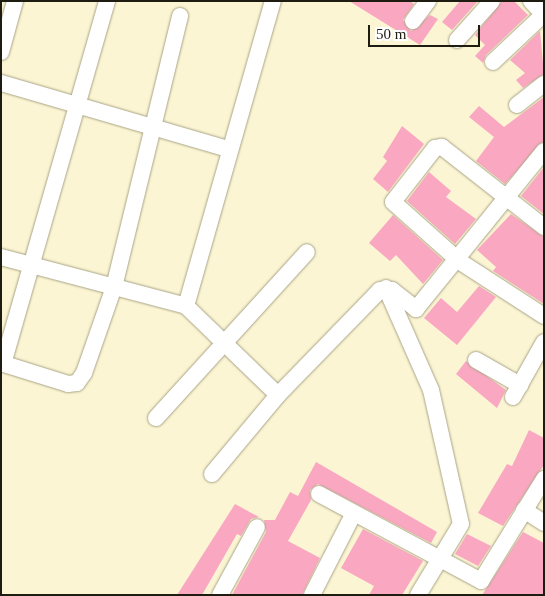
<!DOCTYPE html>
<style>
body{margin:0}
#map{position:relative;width:545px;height:596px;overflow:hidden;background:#fbf5d4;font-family:Georgia,serif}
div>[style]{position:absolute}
.building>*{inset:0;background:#faa8c1}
.roads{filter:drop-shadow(0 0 1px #a9a485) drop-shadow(0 0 1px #a9a485)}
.minor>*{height:16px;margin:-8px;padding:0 8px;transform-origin:8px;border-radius:8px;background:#fff}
span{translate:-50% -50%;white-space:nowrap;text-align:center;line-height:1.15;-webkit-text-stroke:4.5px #fff;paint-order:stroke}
.frame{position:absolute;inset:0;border:2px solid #1e1c10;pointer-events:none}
.scale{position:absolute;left:368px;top:25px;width:112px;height:22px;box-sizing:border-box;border:2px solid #1e1c10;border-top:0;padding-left:6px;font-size:15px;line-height:18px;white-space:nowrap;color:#1e1c10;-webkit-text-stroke:4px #fff;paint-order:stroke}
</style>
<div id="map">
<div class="building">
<i style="clip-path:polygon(349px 1px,410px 1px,414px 4px,403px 20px,411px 31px,430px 15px,438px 19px,420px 45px)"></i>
<i style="clip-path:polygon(460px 1px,478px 1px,452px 30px,442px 22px)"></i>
<i style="clip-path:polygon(502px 1px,514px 1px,528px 15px,486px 55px,483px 63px,475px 56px,485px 45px,475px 35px)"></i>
<i style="clip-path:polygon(540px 31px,544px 74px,523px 88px,516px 80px,525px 73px,510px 60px)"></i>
<i style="clip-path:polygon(544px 97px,544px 141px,505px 184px,476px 161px,494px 137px,469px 117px,479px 106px,504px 127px)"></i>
<i style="clip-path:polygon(402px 126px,424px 144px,388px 192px,373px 179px,387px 161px,383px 157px)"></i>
<i style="clip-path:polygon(544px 167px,544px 214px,521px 196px)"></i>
<i style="clip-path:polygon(429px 172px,451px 191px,446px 197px,476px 219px,455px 244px,407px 201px)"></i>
<i style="clip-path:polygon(511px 214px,544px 237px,544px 304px,493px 271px,496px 267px,477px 250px)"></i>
<i style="clip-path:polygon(393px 215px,443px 260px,423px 284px,396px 255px,390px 261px,369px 243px)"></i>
<i style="clip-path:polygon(479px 286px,496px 297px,457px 345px,424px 318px,441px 298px,457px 312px)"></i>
<i style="clip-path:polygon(466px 361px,506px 390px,497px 408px,456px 374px)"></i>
<i style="clip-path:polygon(529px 430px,544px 438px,544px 465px,503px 526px,478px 513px,507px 464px,512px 466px)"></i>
<i style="clip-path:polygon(316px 462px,437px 532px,431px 543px,318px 484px,310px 490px,311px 500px,288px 541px,320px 558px,302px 595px,232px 595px,266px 532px,264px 520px,275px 520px,290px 492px,298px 496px)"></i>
<i style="clip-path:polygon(235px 504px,259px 517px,251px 519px,241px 536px,237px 534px,202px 595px,177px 595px)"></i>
<i style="clip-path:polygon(363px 529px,423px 561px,402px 595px,369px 595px,374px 586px,341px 568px)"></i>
<i style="clip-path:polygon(523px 532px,544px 543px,544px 595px,482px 595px)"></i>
<i style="clip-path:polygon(467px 534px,491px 546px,478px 566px,455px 554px)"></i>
</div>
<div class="roads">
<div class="minor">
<i style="left:531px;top:1px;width:19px;rotate:47deg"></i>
<i style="left:413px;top:21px;width:25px;rotate:-53deg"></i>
<i style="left:457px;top:40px;width:52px;rotate:-48.1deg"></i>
<i style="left:1px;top:52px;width:53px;rotate:-74.6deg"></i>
<i style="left:493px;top:62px;width:70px;rotate:-43.3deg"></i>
<i style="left:1px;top:83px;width:236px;rotate:16.2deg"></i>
<i style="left:517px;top:105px;width:34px;rotate:-38deg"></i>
<i style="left:544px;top:227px;width:130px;rotate:-141.9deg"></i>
<i style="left:442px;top:147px;width:7px;rotate:172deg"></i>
<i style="left:435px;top:148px;width:68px;rotate:127.9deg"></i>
<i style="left:393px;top:202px;width:89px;rotate:41.8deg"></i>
<i style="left:459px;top:261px;width:101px;rotate:32.9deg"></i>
<i style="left:1px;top:257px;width:191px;rotate:14.8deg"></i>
<i style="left:186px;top:306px;width:317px;rotate:-74.1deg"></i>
<i style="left:386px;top:288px;width:111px;rotate:66.2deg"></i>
<i style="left:431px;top:390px;width:137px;rotate:77.4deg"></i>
<i style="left:461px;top:524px;width:83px;rotate:121.2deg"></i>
<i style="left:186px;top:306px;width:128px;rotate:44.1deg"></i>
<i style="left:476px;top:360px;width:51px;rotate:29.6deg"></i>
<i style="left:1px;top:363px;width:70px;rotate:17.4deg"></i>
<i style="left:68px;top:384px;width:9px;rotate:-6deg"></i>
<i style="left:77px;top:383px;width:12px;rotate:-55deg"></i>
<i style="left:84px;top:373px;width:91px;rotate:-70.8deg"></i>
<i style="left:114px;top:287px;width:279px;rotate:-76.3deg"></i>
<i style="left:3px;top:364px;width:378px;rotate:-74deg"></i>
<i style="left:513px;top:397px;width:63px;rotate:-60.6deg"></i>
<i style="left:156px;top:418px;width:224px;rotate:-47.7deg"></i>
<i style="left:212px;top:474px;width:103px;rotate:-50.1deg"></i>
<i style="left:278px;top:395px;width:146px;rotate:-45.8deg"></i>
<i style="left:380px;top:290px;width:12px"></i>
<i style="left:392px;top:290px;width:31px;rotate:38deg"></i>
<i style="left:416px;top:309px;width:203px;rotate:-51deg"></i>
<i style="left:319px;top:494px;width:184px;rotate:28.2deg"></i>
<i style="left:481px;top:581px;width:120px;rotate:-58.3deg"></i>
<i style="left:524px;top:510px;width:24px;rotate:33deg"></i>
<i style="left:220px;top:595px;width:77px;rotate:-61.4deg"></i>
<i style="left:312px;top:595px;width:92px;rotate:-62.9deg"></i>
</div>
</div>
<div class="frame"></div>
<div class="scale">50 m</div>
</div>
